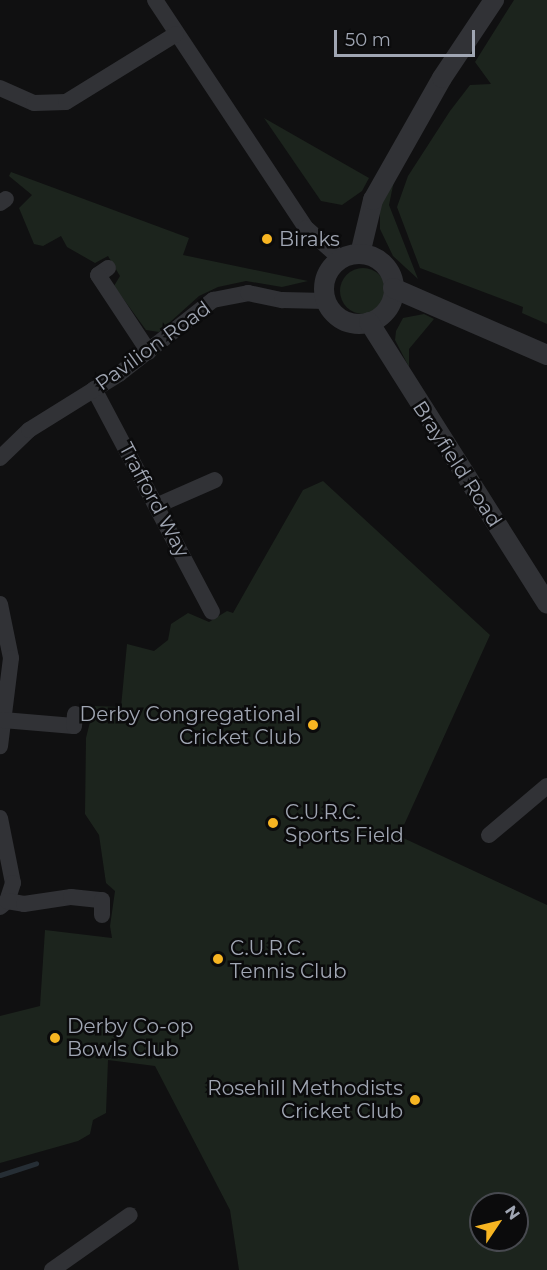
<!DOCTYPE html>
<style>
body{margin:0}
#map{position:relative;width:547px;height:1270px;overflow:hidden;background:#101011;font-family:Montserrat,sans-serif}
div>[style]{position:absolute}
.green>*{inset:0;background:#1c241d}
.round{border-radius:50%}
.stream>*{height:5px;margin:-2.5px;padding:0 2.5px;transform-origin:2.5px;border-radius:2.5px;background:#262e35}
.minor>*{height:16px;margin:-8px;padding:0 8px;transform-origin:8px;border-radius:8px;background:#313236}
.tertiary>*{height:20px;margin:-10px;padding:0 10px;transform-origin:10px;border-radius:10px;background:#313236}
.tertiary>.ring{margin:-10px;padding:0;box-sizing:content-box;background:none;border:20px solid #313236;border-radius:50%}
.dots>*{width:16px;height:16px;translate:-50% -50%;box-sizing:border-box;border:3px solid #0b0b0c;border-radius:50%}
span{translate:-50% -50%;white-space:nowrap;text-align:center;line-height:1.15;-webkit-text-stroke:5px #0b0b0c;paint-order:stroke}
.poi-label{font-size:20px;color:#a0a6b3}
.left{translate:0 -50%;text-align:left}
.right{translate:-100% -50%;text-align:right}
.street-label{font-size:20px;color:#a0a6b3}
.north{position:absolute;left:469px;top:1192px;width:60px;height:60px;box-sizing:border-box;background:#0b0b0c;border:2px solid #47494f;border-radius:50%;rotate:55deg;font-size:16px;font-weight:700;line-height:24px;text-align:center;color:#a0a6b3}
.north::after{content:'';display:block;margin:auto;width:21px;height:27px;background:#f7b522;clip-path:polygon(50% 0,100% 100%,50% 72%,0 100%)}
.scale{position:absolute;left:334px;top:30px;width:141px;height:27px;box-sizing:border-box;border:3px solid #a0a6b3;border-top:0;padding-left:8px;font-size:18px;line-height:21px;white-space:nowrap;color:#a0a6b3;-webkit-text-stroke:4px #0b0b0c;paint-order:stroke}
</style>
<div id="map">
<div class="green">
<i style="clip-path:polygon(514px 0,547px 0,547px 324px,522px 313px,523px 307px,420px 268px,397px 207px,408px 176px,450px 111px,470px 85px,491px 84px,475px 62px)"></i>
<i style="clip-path:polygon(264px 118px,369px 178px,362px 191px,342px 205px,321px 201px)"></i>
<i style="clip-path:polygon(396px 171px,389px 205px,418px 279px,393px 256px,380px 229px,380px 206px)"></i>
<i style="clip-path:polygon(11px 172px,189px 238px,183px 255px,308px 281px,282px 287px,246px 281px,218px 287px,199px 296px,159px 332px,146px 330px,114px 286px,120px 276px,108px 256px,95px 263px,67px 247px,61px 236px,43px 246px,34px 244px,19px 208px,32px 195px,9px 176px)"></i>
<i class="round" style="left:340px;top:268px;width:46px;height:46px"></i>
<i style="clip-path:polygon(424px 314px,434px 319px,409px 349px,409px 367px,395px 340px,396px 331px,403px 318px)"></i>
<i style="clip-path:polygon(evenodd,323px 481px,490px 635px,399px 836px,547px 905px,547px 1270px,239px 1270px,230px 1210px,155px 1066px,108px 1060px,106px 1113px,93px 1120px,90px 1134px,78px 1141px,0 1163px,0 1016px,40px 1006px,45px 930px,112px 938px,110px 926px,115px 891px,106px 883px,99px 835px,85px 814px,86px 738px,94px 706px,121px 707px,127px 644px,154px 651px,168px 640px,171px 624px,188px 613px,209px 622px,227px 611px,233px 613px,303px 490px,323px 481px,481px 1204px,517px 1204px,517px 1240px,481px 1240px,481px 1204px)"></i>
</div>
<div class="stream">
<i style="left:0;top:1175px;width:38px;rotate:-18deg"></i>
</div>
<div class="minor">
<i style="left:155px;top:0;width:273px;rotate:56.5deg"></i>
<i style="left:306px;top:228px;width:47px;rotate:41.5deg"></i>
<i style="left:0;top:88px;width:37px;rotate:24deg"></i>
<i style="left:34px;top:103px;width:32px;rotate:-2deg"></i>
<i style="left:66px;top:102px;width:129px;rotate:-31.7deg"></i>
<i style="left:0;top:203px;width:7px;rotate:-34deg"></i>
<i style="left:108px;top:268px;width:12px;rotate:145deg"></i>
<i style="left:98px;top:275px;width:92px;rotate:56.5deg"></i>
<i style="left:94px;top:389px;width:252px;rotate:62.1deg"></i>
<i style="left:0;top:458px;width:40px;rotate:-44deg"></i>
<i style="left:29px;top:430px;width:106px;rotate:-31.9deg"></i>
<i style="left:119px;top:374px;width:120px;rotate:-38.2deg"></i>
<i style="left:213px;top:300px;width:36px;rotate:-11deg"></i>
<i style="left:248px;top:293px;width:35px;rotate:12deg"></i>
<i style="left:282px;top:300px;width:44px;rotate:1.3deg"></i>
<i style="left:158px;top:505px;width:62px;rotate:-23.7deg"></i>
<i style="left:0;top:604px;width:55px;rotate:78.5deg"></i>
<i style="left:11px;top:658px;width:89px;rotate:97.1deg"></i>
<i style="left:3px;top:720px;width:71px;rotate:4.8deg"></i>
<i style="left:74px;top:726px;width:12px;rotate:-85deg"></i>
<i style="left:0;top:818px;width:66px;rotate:78.7deg"></i>
<i style="left:13px;top:883px;width:19px;rotate:108deg"></i>
<i style="left:489px;top:835px;width:76px;rotate:-40.2deg"></i>
<i style="left:0;top:907px;width:9px;rotate:-41deg"></i>
<i style="left:7px;top:901px;width:17px;rotate:10deg"></i>
<i style="left:24px;top:904px;width:48px;rotate:-8.5deg"></i>
<i style="left:71px;top:897px;width:31px;rotate:6deg"></i>
<i style="left:102px;top:900px;width:15px;rotate:90deg"></i>
<i style="left:52px;top:1270px;width:95px;rotate:-35.2deg"></i>
</div>
<div class="tertiary">
<i style="left:360px;top:254px;width:56px;rotate:-76.5deg"></i>
<i style="left:373px;top:200px;width:140px;rotate:-60.5deg"></i>
<i style="left:442px;top:78px;width:94px;rotate:-56.3deg"></i>
<i class="ring" style="left:324px;top:254px;width:50px;height:50px"></i>
<i style="left:393px;top:288px;width:168px;rotate:23.5deg"></i>
<i style="left:369px;top:322px;width:333px;rotate:57.7deg"></i>
</div>
<div class="dots">
<i style="left:267px;top:239px;background:#f7b522"></i>
<i style="left:313px;top:725px;background:#f7b522"></i>
<i style="left:273px;top:823px;background:#f7b522"></i>
<i style="left:218px;top:959px;background:#f7b522"></i>
<i style="left:55px;top:1038px;background:#f7b522"></i>
<i style="left:415px;top:1100px;background:#f7b522"></i>
</div>
<div class="poi-label">
<span class="left" style="left:279px;top:239px">Biraks</span>
<span class="right" style="left:301px;top:726px">Derby Congregational<br>Cricket Club</span>
<span class="left" style="left:285px;top:824px">C.U.R.C.<br>Sports Field</span>
<span class="left" style="left:230px;top:960px">C.U.R.C.<br>Tennis Club</span>
<span class="left" style="left:67px;top:1038px">Derby Co-op<br>Bowls Club</span>
<span class="right" style="left:403px;top:1100px">Rosehill Methodists<br>Cricket Club</span>
</div>
<div class="street-label">
<span style="left:153px;top:346px;rotate:-36deg">Pavilion Road</span>
<span style="left:457px;top:464px;rotate:57deg">Brayfield Road</span>
<span style="left:154px;top:500px;rotate:62deg">Trafford Way</span>
</div>
<div class="north">N</div>
<div class="scale">50 m</div>
</div>
